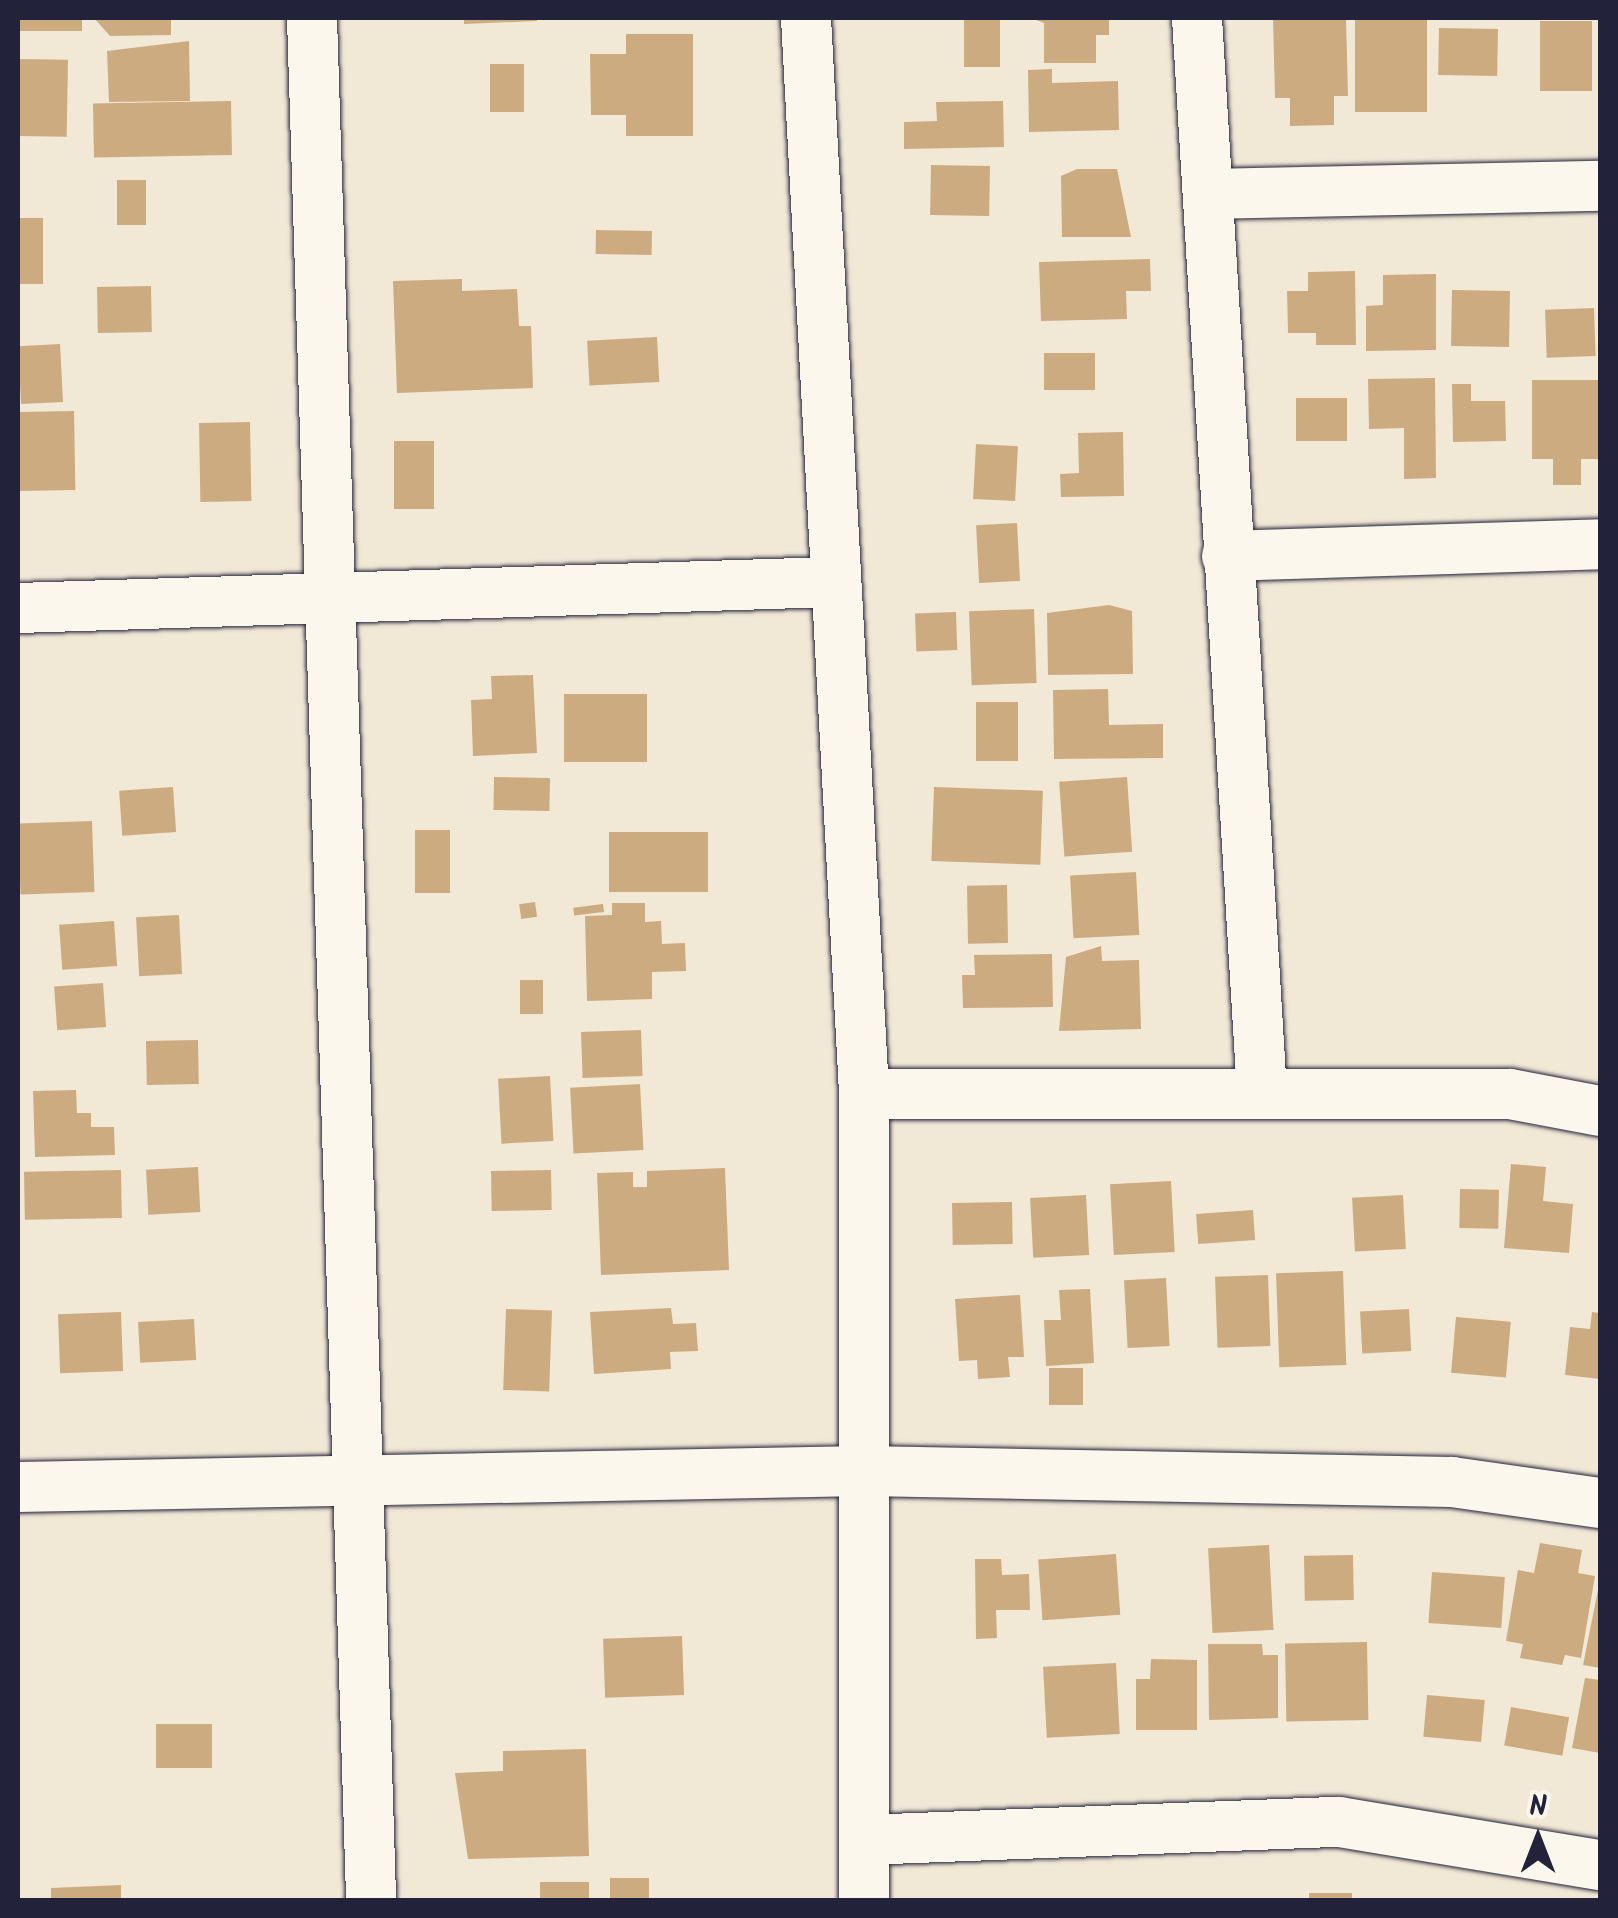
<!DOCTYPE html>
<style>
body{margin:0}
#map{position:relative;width:1618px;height:1918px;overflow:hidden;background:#f2e8d6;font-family:Kalam,sans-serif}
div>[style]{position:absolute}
.building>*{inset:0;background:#cdab80;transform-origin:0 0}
.roads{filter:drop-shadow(0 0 2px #22223b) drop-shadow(0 0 2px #22223b)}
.minor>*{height:50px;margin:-25px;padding:0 25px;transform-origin:25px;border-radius:25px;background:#fbf7ec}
span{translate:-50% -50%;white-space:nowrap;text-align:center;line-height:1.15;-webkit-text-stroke:9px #fbf7ec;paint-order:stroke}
.frame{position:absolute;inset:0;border:20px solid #22223b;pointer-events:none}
.north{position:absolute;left:1488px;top:1788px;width:100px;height:100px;-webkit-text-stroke:8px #fbf7ec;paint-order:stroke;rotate:0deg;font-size:28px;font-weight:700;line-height:40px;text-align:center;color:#22223b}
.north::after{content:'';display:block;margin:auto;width:35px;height:45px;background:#22223b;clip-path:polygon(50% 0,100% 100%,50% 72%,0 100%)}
</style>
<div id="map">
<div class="building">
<i style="left:18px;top:18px;width:64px;height:13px"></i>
<i style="clip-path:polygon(94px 18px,171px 18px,171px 35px,110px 36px)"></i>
<i style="clip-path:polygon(464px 18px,537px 18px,537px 21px,464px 24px)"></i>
<i style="left:964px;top:18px;width:36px;height:49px"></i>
<i style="clip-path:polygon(1031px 18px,1109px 18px,1109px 35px,1096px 35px,1096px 63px,1044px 63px,1044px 23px)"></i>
<i style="clip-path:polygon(1273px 18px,1346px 18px,1348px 96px,1334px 96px,1334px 125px,1290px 126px,1290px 98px,1275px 98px)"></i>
<i style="left:1355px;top:18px;width:72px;height:94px"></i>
<i style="left:1540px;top:21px;width:52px;height:70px"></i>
<i style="left:1439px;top:28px;width:59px;height:47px;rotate:1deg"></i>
<i style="clip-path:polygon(626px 34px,693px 34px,693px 136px,626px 136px,626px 115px,591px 115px,590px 54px,626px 54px)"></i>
<i style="clip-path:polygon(189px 41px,190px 101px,109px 102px,107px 51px)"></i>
<i style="left:18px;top:59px;width:50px;height:77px;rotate:1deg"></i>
<i style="left:490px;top:64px;width:34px;height:48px"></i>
<i style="clip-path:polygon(1052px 69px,1052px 83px,1118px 81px,1119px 130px,1029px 132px,1028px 70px)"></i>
<i style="left:231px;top:101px;width:54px;height:138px;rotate:89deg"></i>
<i style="clip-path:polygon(1003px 101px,1004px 147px,904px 149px,904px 122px,937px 121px,936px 102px)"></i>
<i style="left:931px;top:165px;width:59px;height:50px;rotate:1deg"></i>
<i style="clip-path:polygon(1077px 169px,1117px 169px,1131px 237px,1062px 237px,1061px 176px)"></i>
<i style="left:117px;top:180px;width:29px;height:45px"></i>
<i style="left:18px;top:218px;width:25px;height:66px"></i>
<i style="left:596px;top:230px;width:56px;height:24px;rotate:1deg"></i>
<i style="clip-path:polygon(1150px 259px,1151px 291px,1126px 291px,1127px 319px,1041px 321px,1039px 262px)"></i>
<i style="clip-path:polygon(1355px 271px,1356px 345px,1316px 345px,1316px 333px,1288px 333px,1287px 291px,1308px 291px,1308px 272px)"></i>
<i style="clip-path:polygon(1436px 274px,1436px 350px,1366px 351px,1366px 306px,1383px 305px,1383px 275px)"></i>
<i style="clip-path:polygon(462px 279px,462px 291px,517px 289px,519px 326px,531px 326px,533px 388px,397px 393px,393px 281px)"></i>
<i style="left:151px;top:286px;width:46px;height:54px;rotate:89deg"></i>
<i style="left:1452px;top:290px;width:58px;height:56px;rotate:1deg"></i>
<i style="left:1594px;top:308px;width:48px;height:49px;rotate:88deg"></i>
<i style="left:657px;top:337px;width:45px;height:70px;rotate:87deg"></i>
<i style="left:60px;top:344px;width:58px;height:42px;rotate:87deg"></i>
<i style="left:1044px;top:353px;width:51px;height:37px"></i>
<i style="clip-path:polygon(1435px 378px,1436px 478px,1404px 479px,1404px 428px,1369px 429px,1368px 379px)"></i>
<i style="clip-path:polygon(1532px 380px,1599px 380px,1599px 459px,1581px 459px,1581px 485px,1553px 485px,1553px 459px,1532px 459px)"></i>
<i style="clip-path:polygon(1452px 384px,1471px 384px,1471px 401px,1505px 401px,1506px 441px,1453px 442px)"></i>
<i style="left:1296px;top:398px;width:51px;height:43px"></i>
<i style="left:74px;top:411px;width:79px;height:56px;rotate:89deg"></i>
<i style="left:250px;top:422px;width:79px;height:51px;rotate:89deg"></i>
<i style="clip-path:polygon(1123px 432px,1124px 496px,1061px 497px,1060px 474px,1079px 473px,1078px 433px)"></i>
<i style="left:394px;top:441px;width:40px;height:68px"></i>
<i style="left:976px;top:444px;width:42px;height:55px;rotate:3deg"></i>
<i style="left:1017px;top:523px;width:58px;height:41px;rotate:87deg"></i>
<i style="clip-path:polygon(1109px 605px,1132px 611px,1133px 674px,1048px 675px,1047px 613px)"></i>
<i style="left:1034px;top:609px;width:74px;height:65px;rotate:88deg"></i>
<i style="left:956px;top:612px;width:38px;height:41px;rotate:88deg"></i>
<i style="clip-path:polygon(533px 675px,537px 753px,473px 756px,471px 700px,492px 699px,491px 676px)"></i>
<i style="clip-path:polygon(1108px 689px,1109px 725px,1163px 724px,1163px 758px,1054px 759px,1053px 690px)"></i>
<i style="left:647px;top:694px;width:68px;height:83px;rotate:90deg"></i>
<i style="left:976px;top:702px;width:42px;height:59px"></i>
<i style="left:494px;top:777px;width:56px;height:33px;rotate:1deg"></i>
<i style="left:1127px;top:777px;width:75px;height:68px;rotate:86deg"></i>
<i style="left:173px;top:787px;width:45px;height:54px;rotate:86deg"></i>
<i style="left:934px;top:787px;width:109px;height:74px;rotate:2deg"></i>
<i style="left:92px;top:821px;width:71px;height:74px;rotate:88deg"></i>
<i style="left:415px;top:830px;width:35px;height:63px"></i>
<i style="left:708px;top:832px;width:60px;height:99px;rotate:90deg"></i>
<i style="left:1136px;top:872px;width:63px;height:66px;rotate:87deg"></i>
<i style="left:1007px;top:885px;width:58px;height:40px;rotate:89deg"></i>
<i style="left:535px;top:902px;width:15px;height:16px;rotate:82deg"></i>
<i style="clip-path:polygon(612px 903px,645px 903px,645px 922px,661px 921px,662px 944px,685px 943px,686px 971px,652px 972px,652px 999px,587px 1001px,585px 916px,612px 915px)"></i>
<i style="left:603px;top:904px;width:8px;height:30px;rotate:83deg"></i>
<i style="left:179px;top:915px;width:59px;height:43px;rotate:87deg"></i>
<i style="left:114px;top:921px;width:45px;height:55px;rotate:86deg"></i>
<i style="clip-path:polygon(1101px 946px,1102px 961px,1139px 960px,1141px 1029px,1059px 1031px,1066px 957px)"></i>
<i style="clip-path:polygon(1052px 954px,1053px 1007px,963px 1008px,962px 975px,975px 975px,974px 955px)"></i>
<i style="left:520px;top:980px;width:23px;height:34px"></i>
<i style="left:103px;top:983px;width:44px;height:49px;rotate:86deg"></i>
<i style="left:641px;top:1030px;width:46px;height:60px;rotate:88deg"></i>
<i style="left:198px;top:1040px;width:44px;height:52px;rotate:89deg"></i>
<i style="left:550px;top:1076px;width:65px;height:52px;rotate:87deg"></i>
<i style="left:640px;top:1084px;width:66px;height:70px;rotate:87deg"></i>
<i style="clip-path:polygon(76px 1090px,77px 1113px,91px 1113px,91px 1127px,114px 1127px,115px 1155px,35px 1157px,33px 1091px)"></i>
<i style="clip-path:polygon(1511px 1164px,1546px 1167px,1543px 1201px,1573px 1204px,1569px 1253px,1504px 1248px)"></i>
<i style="left:198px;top:1167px;width:45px;height:52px;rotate:87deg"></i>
<i style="clip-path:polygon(725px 1168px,729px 1270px,601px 1275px,597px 1173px,633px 1172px,633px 1187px,647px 1187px,647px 1171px)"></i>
<i style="left:121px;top:1170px;width:48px;height:97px;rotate:89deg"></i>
<i style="left:551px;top:1170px;width:40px;height:60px;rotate:89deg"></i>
<i style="left:1171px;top:1181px;width:71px;height:61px;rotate:87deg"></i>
<i style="left:1460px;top:1189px;width:39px;height:39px;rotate:1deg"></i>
<i style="left:1086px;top:1195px;width:60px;height:56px;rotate:87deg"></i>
<i style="left:1403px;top:1195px;width:54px;height:51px;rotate:87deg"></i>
<i style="left:1012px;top:1202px;width:42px;height:60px;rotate:89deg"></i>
<i style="left:1253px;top:1210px;width:30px;height:57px;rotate:86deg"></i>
<i style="left:1343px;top:1271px;width:94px;height:67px;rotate:88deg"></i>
<i style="left:1268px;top:1275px;width:71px;height:53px;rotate:88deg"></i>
<i style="left:1166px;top:1278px;width:68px;height:42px;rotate:87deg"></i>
<i style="clip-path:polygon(1090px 1289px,1094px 1363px,1046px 1366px,1044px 1320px,1061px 1320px,1059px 1290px)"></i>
<i style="clip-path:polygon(1020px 1295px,1024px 1357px,1008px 1357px,1010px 1377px,978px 1379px,977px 1360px,959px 1361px,955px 1299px)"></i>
<i style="clip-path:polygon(671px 1308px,673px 1324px,696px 1323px,698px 1351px,670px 1352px,671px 1369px,594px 1374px,590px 1312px)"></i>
<i style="left:506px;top:1309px;width:46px;height:81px;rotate:2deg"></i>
<i style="left:1409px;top:1309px;width:42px;height:49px;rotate:87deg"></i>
<i style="left:121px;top:1312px;width:59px;height:63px;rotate:88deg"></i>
<i style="clip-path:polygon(1592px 1312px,1600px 1313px,1600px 1379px,1565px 1375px,1570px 1327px,1590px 1329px)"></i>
<i style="left:1456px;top:1317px;width:55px;height:56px;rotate:5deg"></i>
<i style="left:194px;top:1319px;width:41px;height:56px;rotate:87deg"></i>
<i style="left:1049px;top:1368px;width:34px;height:37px"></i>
<i style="clip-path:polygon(1540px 1543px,1582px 1550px,1578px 1573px,1595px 1576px,1581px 1658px,1565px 1655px,1562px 1665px,1520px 1658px,1523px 1644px,1506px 1641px,1518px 1570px,1534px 1573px)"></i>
<i style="left:1269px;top:1545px;width:85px;height:61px;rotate:87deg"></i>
<i style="left:1116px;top:1554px;width:61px;height:78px;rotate:86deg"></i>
<i style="left:1353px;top:1555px;width:45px;height:49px;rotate:89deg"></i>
<i style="clip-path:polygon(975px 1559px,1001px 1559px,1002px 1575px,1029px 1574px,1030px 1610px,996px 1610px,997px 1638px,976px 1639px)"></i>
<i style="left:1432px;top:1572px;width:73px;height:51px;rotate:4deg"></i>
<i style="clip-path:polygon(1600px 1580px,1600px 1668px,1583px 1665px)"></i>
<i style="left:682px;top:1636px;width:59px;height:79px;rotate:88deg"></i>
<i style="left:1367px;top:1642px;width:78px;height:82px;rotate:89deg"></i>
<i style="clip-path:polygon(1208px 1644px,1262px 1644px,1263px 1655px,1278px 1655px,1278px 1718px,1209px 1720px)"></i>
<i style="clip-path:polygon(1151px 1659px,1197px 1660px,1197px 1730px,1136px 1730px,1136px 1679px,1150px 1679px)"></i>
<i style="left:1116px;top:1663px;width:71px;height:73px;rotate:87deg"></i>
<i style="clip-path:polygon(1585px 1678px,1600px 1680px,1600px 1753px,1572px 1748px)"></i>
<i style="left:1427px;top:1695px;width:58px;height:42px;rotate:5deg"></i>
<i style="left:1511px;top:1707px;width:59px;height:39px;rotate:10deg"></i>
<i style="left:212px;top:1724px;width:44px;height:56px;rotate:90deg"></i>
<i style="clip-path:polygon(586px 1749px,589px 1856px,468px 1859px,455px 1773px,503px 1771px,503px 1751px)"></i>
<i style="left:649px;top:1878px;width:22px;height:39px;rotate:90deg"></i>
<i style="left:540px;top:1882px;width:49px;height:18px"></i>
<i style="clip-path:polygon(121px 1885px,121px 1900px,51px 1900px,51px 1888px)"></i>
<i style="left:1309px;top:1893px;width:43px;height:7px"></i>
</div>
<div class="roads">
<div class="minor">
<i style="left:312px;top:18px;width:1883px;rotate:88.2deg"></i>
<i style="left:806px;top:18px;width:1078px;rotate:86.91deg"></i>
<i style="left:864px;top:1094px;width:806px;rotate:90deg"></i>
<i style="left:1197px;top:18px;width:1078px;rotate:86.54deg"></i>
<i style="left:1208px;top:194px;width:392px;rotate:-1.2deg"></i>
<i style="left:1227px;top:556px;width:373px;rotate:-1.8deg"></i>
<i style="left:18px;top:608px;width:813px;rotate:-1.83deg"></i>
<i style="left:864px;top:1094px;width:646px"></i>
<i style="left:1510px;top:1094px;width:92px;rotate:10.7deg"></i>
<i style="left:18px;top:1487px;width:846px;rotate:-1.08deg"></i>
<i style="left:864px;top:1471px;width:588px;rotate:1.07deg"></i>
<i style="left:1452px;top:1482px;width:149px;rotate:8.1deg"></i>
<i style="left:864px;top:1840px;width:475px;rotate:-2.2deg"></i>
<i style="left:1339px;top:1822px;width:265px;rotate:9.4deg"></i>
</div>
</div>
<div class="frame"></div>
<div class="north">N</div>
</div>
